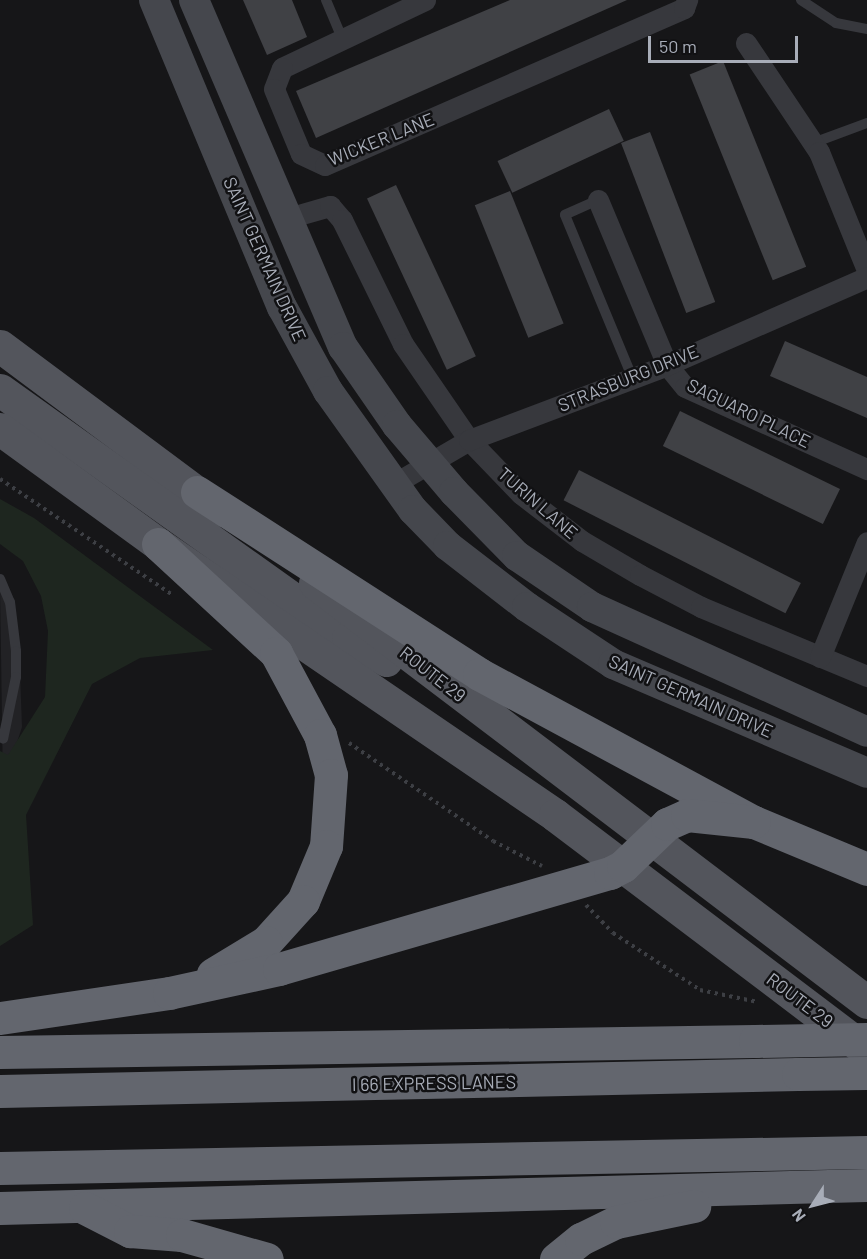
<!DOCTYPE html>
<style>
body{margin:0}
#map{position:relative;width:867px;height:1259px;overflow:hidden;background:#161618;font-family:Barlow,sans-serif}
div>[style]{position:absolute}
.built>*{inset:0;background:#222225}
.green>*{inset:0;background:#1e261f}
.building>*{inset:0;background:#404145;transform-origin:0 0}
.path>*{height:4px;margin-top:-2px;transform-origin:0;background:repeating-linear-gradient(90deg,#3d3f44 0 3px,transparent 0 7.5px)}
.lane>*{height:10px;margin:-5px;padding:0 5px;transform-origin:5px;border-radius:5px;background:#37383d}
.street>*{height:21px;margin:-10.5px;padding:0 10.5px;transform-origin:10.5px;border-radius:10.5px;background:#37383d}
.secondary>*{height:30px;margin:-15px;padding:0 15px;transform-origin:15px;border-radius:15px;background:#45474d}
.primary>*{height:33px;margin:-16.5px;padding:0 16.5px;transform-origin:16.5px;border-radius:16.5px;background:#53555c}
.highway>*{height:33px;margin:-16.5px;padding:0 16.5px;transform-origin:16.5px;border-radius:16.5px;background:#63666e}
.highway-bridge>*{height:33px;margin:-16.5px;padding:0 16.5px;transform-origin:16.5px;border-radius:16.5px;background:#63666e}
span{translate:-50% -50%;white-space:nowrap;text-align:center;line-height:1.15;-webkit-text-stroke:5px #111113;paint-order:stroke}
.street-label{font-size:18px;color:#a8adb8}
.north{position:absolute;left:783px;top:1175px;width:60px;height:60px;-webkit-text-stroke:4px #111113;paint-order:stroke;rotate:234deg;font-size:16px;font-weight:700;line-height:24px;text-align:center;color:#a8adb8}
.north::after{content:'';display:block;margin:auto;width:21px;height:27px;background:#a8adb8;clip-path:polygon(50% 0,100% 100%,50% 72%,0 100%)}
.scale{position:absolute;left:648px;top:36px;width:150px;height:27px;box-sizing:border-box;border:3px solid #a8adb8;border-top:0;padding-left:8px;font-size:18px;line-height:21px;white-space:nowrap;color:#a8adb8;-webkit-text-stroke:4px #111113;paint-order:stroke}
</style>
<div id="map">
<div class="built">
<i style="clip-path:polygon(0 587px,19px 645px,22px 727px,3px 785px)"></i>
</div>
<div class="green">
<i style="clip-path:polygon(0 499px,34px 518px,213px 650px,140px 658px,92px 684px,26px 815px,33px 925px,0 946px,0 751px,8px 755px,45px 697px,48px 631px,41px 596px,23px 561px,0 544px)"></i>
</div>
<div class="building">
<i style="clip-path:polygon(243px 0,292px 0,307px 37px,267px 55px)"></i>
<i style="clip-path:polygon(510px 0,627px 0,316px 138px,296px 91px)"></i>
<i style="left:723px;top:61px;width:222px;height:36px;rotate:68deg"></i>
<i style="left:609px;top:109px;width:35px;height:123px;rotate:65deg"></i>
<i style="left:650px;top:132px;width:182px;height:31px;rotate:69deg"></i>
<i style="left:396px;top:185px;width:189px;height:32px;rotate:65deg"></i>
<i style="left:510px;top:191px;width:143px;height:38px;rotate:68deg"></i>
<i style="clip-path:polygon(785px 341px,867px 377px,867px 418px,770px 376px)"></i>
<i style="left:680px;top:411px;width:178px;height:39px;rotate:26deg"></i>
<i style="left:579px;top:470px;width:249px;height:34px;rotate:27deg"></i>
</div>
<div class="path">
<i style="left:0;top:479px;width:206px;rotate:33.9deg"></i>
<i style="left:349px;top:743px;width:174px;rotate:34.2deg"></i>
<i style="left:493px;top:841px;width:55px;rotate:27deg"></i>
<i style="left:586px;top:905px;width:39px;rotate:46deg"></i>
<i style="left:613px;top:933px;width:104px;rotate:33.2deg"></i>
<i style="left:700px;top:990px;width:59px;rotate:11.7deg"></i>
</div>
<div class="lane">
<i style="left:326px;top:0;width:41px;rotate:67.2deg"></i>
<i style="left:801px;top:0;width:42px;rotate:33.3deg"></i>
<i style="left:836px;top:23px;width:32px;rotate:11deg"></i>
<i style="left:813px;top:143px;width:58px;rotate:-20.3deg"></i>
<i style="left:598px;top:200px;width:36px;rotate:156deg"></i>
<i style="left:565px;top:215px;width:175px;rotate:67.5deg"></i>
<i style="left:0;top:579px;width:25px;rotate:67deg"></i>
<i style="left:10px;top:602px;width:49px;rotate:83deg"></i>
<i style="left:16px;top:651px;width:26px;rotate:90deg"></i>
<i style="left:16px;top:677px;width:63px;rotate:101.8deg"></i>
</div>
<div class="street">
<i style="left:425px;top:0;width:158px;rotate:154.6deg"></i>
<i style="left:282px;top:68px;width:22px;rotate:111deg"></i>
<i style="left:274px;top:89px;width:70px;rotate:67.4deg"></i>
<i style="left:301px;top:154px;width:26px;rotate:25deg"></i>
<i style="left:325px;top:165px;width:392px;rotate:-23.6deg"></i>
<i style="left:684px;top:8px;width:9px;rotate:-69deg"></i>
<i style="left:746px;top:43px;width:131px;rotate:56.2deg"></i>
<i style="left:819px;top:152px;width:127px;rotate:67.9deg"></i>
<i style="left:598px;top:200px;width:179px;rotate:67.3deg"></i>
<i style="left:667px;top:365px;width:28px;rotate:51deg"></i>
<i style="left:685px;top:387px;width:200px;rotate:24.3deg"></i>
<i style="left:288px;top:218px;width:44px;rotate:-15.9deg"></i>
<i style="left:330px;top:206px;width:18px;rotate:49deg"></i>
<i style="left:342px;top:220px;width:138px;rotate:63.8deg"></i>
<i style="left:403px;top:344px;width:116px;rotate:55.5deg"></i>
<i style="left:469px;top:440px;width:75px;rotate:46.1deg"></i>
<i style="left:521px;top:494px;width:77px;rotate:37.6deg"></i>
<i style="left:582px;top:541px;width:67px;rotate:30.4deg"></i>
<i style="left:640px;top:575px;width:69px;rotate:27.7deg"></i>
<i style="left:701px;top:607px;width:180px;rotate:22.6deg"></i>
<i style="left:392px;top:485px;width:89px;rotate:-30.3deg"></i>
<i style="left:469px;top:440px;width:212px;rotate:-20.7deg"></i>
<i style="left:667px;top:365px;width:219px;rotate:-23.7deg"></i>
<i style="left:820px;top:657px;width:124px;rotate:-67.8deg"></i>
</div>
<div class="secondary">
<i style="left:154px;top:0;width:333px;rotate:67.4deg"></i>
<i style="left:282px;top:307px;width:96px;rotate:61.3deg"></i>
<i style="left:328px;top:391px;width:146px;rotate:54.5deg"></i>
<i style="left:413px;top:510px;width:50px;rotate:45.8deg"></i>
<i style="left:448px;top:546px;width:100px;rotate:37.7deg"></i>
<i style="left:527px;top:607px;width:103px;rotate:33.5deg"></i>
<i style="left:613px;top:664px;width:276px;rotate:23.2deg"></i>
<i style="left:194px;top:0;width:378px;rotate:66.8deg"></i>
<i style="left:343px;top:347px;width:95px;rotate:55.3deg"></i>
<i style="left:397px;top:425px;width:88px;rotate:49.6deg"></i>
<i style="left:454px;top:492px;width:90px;rotate:45.5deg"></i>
<i style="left:517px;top:556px;width:91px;rotate:34.2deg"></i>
<i style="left:592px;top:607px;width:302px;rotate:24.4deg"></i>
</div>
<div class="primary">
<i style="left:0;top:346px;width:274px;rotate:36.7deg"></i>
<i style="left:0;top:390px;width:427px;rotate:35.5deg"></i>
<i style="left:348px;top:638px;width:44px;rotate:30.1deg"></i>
<i style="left:0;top:429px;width:195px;rotate:36deg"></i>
<i style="left:158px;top:544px;width:481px;rotate:34.3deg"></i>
<i style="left:555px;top:815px;width:390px;rotate:37.1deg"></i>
<i style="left:315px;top:583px;width:693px;rotate:37.2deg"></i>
</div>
<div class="highway">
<i style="left:197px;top:492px;width:336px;rotate:32.8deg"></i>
<i style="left:479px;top:674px;width:312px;rotate:28.3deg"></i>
<i style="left:754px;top:822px;width:122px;rotate:22.6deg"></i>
<i style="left:158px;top:544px;width:161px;rotate:42.7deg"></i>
<i style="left:276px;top:653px;width:93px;rotate:61.8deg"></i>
<i style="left:320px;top:735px;width:41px;rotate:74.6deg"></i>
<i style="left:331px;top:775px;width:71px;rotate:94deg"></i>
<i style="left:326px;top:846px;width:60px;rotate:112.7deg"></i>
<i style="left:303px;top:901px;width:55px;rotate:132.1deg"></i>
<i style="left:266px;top:942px;width:62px;rotate:148.9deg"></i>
<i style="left:0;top:1018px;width:171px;rotate:-8.4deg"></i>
<i style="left:169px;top:993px;width:113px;rotate:-12.3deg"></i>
<i style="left:279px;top:969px;width:345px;rotate:-16.2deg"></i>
<i style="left:610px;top:873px;width:15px;rotate:-28deg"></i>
<i style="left:623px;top:866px;width:61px;rotate:-43.7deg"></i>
<i style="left:667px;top:824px;width:22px;rotate:-24deg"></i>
<i style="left:687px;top:815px;width:67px;rotate:6deg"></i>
<i style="left:0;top:1052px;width:755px;rotate:-0.83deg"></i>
<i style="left:0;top:1091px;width:798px;rotate:-1.22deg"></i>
<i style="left:0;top:1168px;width:867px;rotate:-1.06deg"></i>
<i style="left:0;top:1208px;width:867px;rotate:-1.52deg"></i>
<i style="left:85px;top:1208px;width:51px;rotate:27.1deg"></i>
<i style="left:130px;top:1231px;width:52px;rotate:4.4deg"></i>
<i style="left:182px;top:1235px;width:88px;rotate:15.8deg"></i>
<i style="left:556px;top:1259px;width:32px;rotate:-39deg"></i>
<i style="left:581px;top:1239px;width:39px;rotate:-26deg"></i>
<i style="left:616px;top:1222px;width:80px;rotate:-11.6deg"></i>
</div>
<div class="highway-bridge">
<i style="left:755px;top:1041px;width:112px;rotate:-1deg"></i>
<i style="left:798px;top:1074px;width:69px;rotate:-0.8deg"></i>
</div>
<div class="street-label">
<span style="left:381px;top:139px;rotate:-22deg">WICKER LANE</span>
<span style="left:265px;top:259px;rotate:66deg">SAINT GERMAIN DRIVE</span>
<span style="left:628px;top:378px;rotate:-22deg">STRASBURG DRIVE</span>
<span style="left:749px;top:413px;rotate:26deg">SAGUARO PLACE</span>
<span style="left:538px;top:503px;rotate:41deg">TURIN LANE</span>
<span style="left:433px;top:674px;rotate:38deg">ROUTE 29</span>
<span style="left:691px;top:696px;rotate:24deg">SAINT GERMAIN DRIVE</span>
<span style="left:800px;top:1000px;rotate:37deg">ROUTE 29</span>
<span style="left:434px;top:1083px;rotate:-1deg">I 66 EXPRESS LANES</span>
</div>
<div class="north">N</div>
<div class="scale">50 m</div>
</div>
